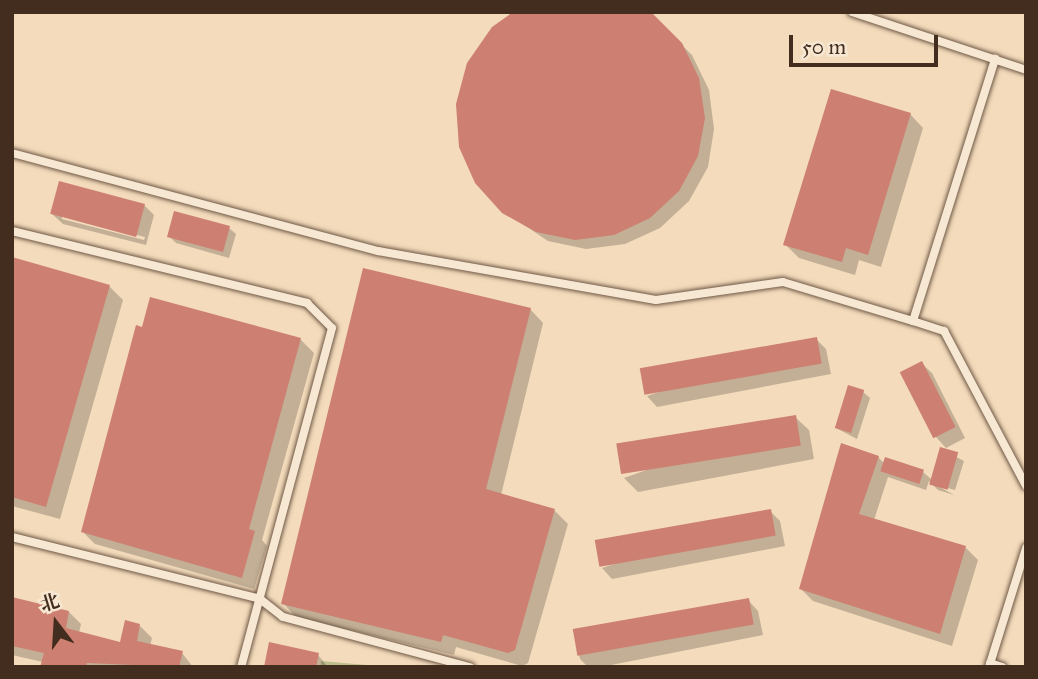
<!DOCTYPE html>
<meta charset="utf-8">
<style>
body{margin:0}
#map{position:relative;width:1038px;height:679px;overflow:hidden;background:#f3dbbb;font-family:"IM FELL Great Primer","Noto Serif SC",serif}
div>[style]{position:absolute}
.green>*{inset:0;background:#bfbf8d}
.shadow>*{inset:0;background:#0003}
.building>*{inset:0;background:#cd7f71;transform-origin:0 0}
.roads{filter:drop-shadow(0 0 2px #6f5846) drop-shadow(0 0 2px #6f5846)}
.lane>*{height:8px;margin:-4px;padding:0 4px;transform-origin:4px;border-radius:4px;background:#f7e8d3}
span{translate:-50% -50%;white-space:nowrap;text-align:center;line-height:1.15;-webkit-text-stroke:5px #f7e8d3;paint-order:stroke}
.frame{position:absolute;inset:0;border:14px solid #432d1f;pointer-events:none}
.north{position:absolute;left:21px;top:588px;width:70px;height:70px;-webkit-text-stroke:5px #f7e8d3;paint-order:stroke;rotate:343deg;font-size:19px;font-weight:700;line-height:28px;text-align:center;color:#432d1f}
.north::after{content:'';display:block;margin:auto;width:24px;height:32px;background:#432d1f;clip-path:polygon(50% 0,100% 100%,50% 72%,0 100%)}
.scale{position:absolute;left:789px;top:35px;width:149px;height:32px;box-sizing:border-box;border:4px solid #432d1f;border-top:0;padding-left:9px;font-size:21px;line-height:24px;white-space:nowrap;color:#432d1f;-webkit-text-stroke:5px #f7e8d3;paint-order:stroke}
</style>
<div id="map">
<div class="green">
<i style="clip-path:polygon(321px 661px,378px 666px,378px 667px,321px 667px)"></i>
</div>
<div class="shadow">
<i style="clip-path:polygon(650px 14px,692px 55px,709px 90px,714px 129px,708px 167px,689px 201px,660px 228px,625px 244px,586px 249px,548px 241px,503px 211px)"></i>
<i style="clip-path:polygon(910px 114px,923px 128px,881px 267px,859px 260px,855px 275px,799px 258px,785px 244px)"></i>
<i style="clip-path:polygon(evenodd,144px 205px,154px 215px,146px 245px,63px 224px,52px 214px,144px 205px,62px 216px,145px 237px,144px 240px,62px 219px,62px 216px)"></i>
<i style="clip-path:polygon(229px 228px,236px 234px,229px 258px,176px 243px,169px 236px)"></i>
<i style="clip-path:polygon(12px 259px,110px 287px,123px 300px,60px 519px,12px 506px)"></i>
<i style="clip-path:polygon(151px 299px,301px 340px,314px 353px,262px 540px,267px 546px,254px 589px,95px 544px,82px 531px)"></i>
<i style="clip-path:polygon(530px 309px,543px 323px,501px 495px,555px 511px,568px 524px,528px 663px,522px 666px,456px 647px,454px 655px,296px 617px,283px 603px)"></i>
<i style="clip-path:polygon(816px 339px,826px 349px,831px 374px,657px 407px,647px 396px)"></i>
<i style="clip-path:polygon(921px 363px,932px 373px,965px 438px,946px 448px,936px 437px)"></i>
<i style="clip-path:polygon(863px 392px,870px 398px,857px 439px,836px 428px)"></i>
<i style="clip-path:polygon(795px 417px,809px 430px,814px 459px,638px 492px,624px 478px)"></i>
<i style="clip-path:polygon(941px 449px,964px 461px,955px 490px,936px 485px,954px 495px,938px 490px,929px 481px,926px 490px,888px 477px,874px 520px,965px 547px,978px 560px,952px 646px,813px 601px,801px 589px,878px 457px,885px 464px,923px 472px,932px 480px)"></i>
<i style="clip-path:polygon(770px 511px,780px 521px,785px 546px,612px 579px,602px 568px)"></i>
<i style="clip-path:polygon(12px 599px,69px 612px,81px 624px,79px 633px,121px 645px,140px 626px,152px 638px,150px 646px,182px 653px,193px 667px,42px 667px,43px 662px,12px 655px)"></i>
<i style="clip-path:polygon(748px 600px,758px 611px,763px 635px,601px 667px,588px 667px,580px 659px,575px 634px)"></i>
<i style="clip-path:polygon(318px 655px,328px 667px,265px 667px)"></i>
</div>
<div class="building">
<i style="clip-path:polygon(513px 12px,651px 12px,682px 43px,699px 78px,705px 118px,698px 156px,679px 191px,650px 218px,614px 235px,575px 240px,536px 232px,502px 213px,475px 183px,459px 147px,456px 104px,467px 63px,492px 27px)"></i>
<i style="clip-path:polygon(831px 89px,911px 113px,868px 255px,846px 248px,842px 262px,783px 245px)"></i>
<i style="left:59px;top:181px;width:89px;height:34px;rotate:15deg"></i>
<i style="left:174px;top:211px;width:58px;height:27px;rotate:15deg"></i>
<i style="clip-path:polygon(12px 257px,110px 285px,46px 507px,12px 497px)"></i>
<i style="clip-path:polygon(363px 268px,531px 308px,486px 489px,555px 509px,515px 650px,508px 653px,443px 635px,441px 642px,281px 604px)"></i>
<i style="clip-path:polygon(150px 297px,301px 338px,249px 529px,255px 531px,242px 578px,81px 532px,136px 325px,142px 327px)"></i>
<i style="left:817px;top:337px;width:27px;height:180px;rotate:80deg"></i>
<i style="left:922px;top:361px;width:74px;height:25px;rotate:63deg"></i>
<i style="left:848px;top:385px;width:17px;height:45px;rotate:17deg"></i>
<i style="left:796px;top:415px;width:31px;height:182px;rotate:81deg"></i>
<i style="clip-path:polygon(841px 443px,879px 456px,859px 514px,966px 546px,940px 634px,799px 589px)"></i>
<i style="left:940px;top:447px;width:19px;height:39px;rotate:16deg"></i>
<i style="left:885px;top:457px;width:41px;height:15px;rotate:18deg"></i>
<i style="left:771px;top:509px;width:27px;height:179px;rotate:80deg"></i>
<i style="clip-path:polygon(12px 597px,69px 611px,66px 628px,120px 642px,125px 620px,140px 624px,137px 641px,183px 651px,179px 667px,87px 663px,86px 667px,40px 667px,44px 653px,12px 646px)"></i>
<i style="left:749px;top:598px;width:27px;height:179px;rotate:80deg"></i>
<i style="clip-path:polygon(269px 642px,319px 653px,316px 667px,264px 667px)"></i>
</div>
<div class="roads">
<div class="lane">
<i style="left:852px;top:12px;width:183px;rotate:18.4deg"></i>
<i style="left:12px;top:153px;width:379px;rotate:15deg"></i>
<i style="left:378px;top:251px;width:282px;rotate:10deg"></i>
<i style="left:656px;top:300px;width:128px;rotate:-8.1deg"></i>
<i style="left:783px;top:282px;width:136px;rotate:16.7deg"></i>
<i style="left:913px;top:321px;width:33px;rotate:18deg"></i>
<i style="left:944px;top:331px;width:175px;rotate:62.1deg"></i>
<i style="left:12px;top:231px;width:304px;rotate:13.7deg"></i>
<i style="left:307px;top:303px;width:35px;rotate:45deg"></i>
<i style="left:332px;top:328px;width:351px;rotate:105deg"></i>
<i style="left:913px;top:321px;width:275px;rotate:-72.6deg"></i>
<i style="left:12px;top:537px;width:256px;rotate:14deg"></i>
<i style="left:260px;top:599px;width:29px;rotate:38deg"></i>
<i style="left:283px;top:617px;width:194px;rotate:15deg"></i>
<i style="left:990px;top:663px;width:13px;rotate:18deg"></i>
<i style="left:989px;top:667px;width:125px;rotate:-72.7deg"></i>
</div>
</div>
<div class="frame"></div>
<div class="north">北</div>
<div class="scale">50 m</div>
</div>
